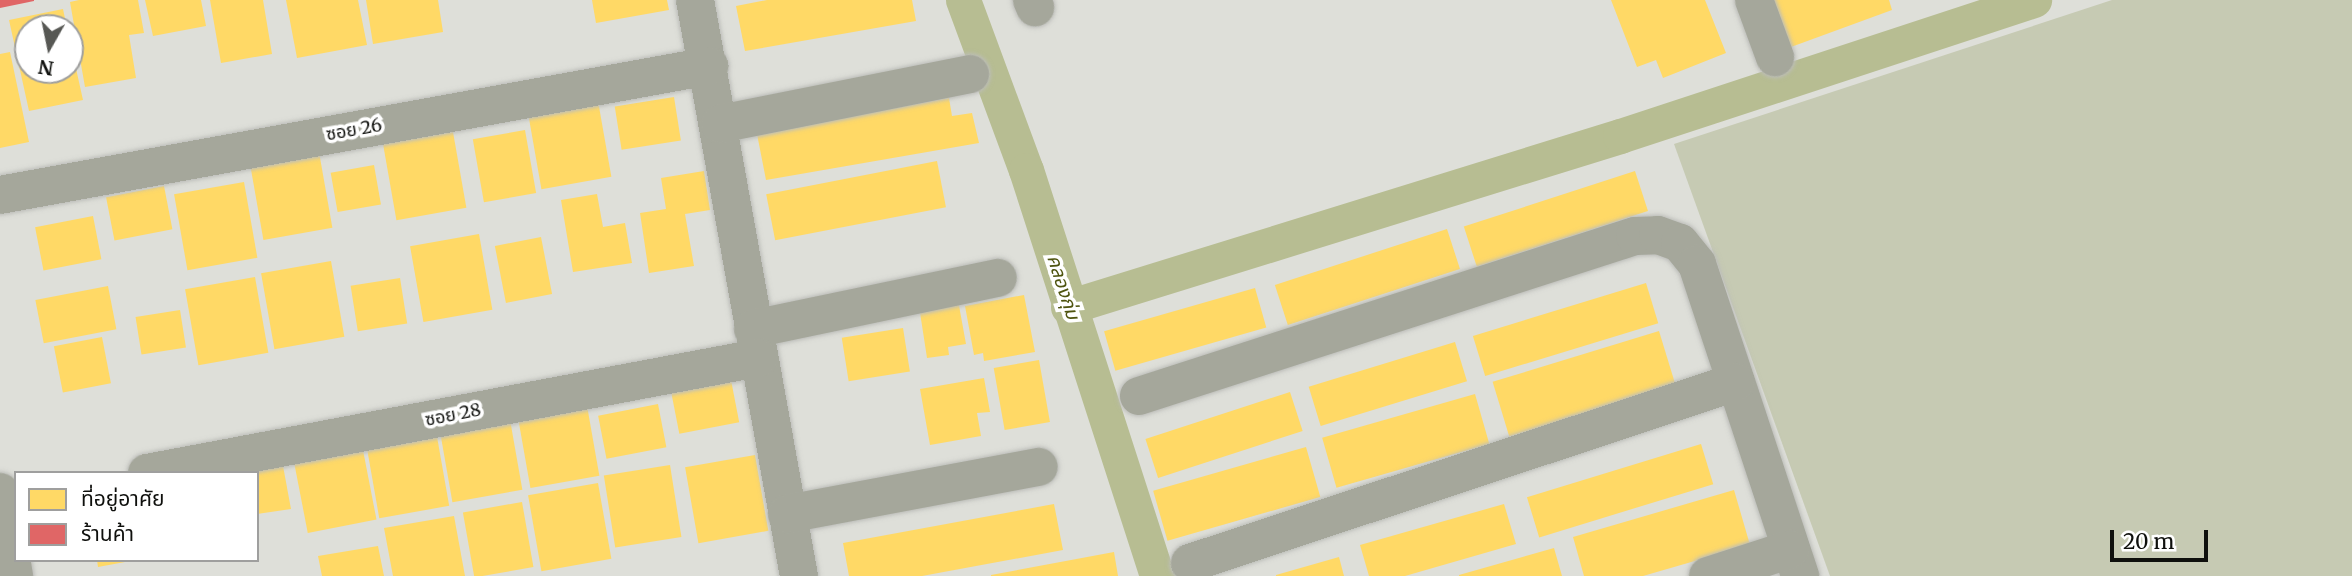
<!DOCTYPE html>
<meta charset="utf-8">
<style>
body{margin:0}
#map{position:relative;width:2352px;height:576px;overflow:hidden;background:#dedfd9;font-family:Merriweather,"Noto Sans Thai",serif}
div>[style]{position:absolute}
.green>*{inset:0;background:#c6cab3}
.homes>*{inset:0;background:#ffd966;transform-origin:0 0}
.shops>*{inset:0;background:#e06666}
.canal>*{height:35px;margin:-17.5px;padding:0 17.5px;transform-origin:17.5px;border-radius:17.5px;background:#b7bd92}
.roads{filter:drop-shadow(0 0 2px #bcbdb9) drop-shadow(0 0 2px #bcbdb9)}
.street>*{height:38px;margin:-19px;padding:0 19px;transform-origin:19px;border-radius:19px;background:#a5a79b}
span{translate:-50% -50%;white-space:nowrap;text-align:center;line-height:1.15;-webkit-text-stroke:7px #fff;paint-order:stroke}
.street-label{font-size:18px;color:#0f100d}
.water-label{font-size:19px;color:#4e540f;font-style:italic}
.legend{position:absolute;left:14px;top:471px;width:245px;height:91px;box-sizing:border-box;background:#fff;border:2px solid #9f9f9e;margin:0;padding:9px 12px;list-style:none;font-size:21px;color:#0f100d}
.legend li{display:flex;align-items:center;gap:14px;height:35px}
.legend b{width:35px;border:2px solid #9f9f9e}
.north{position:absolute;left:14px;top:14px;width:70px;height:70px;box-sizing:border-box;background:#fff;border:2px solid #9f9f9e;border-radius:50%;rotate:189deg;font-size:19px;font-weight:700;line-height:28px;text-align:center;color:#0f100d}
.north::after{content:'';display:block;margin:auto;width:24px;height:32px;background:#575854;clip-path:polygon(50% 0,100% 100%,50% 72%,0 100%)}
.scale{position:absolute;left:2110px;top:530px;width:98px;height:32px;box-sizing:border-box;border:4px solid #0f100d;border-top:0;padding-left:9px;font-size:21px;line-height:24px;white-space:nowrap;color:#0f100d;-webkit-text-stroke:5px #fff;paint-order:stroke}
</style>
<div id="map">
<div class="green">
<i style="clip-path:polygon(2112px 0,2352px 0,2352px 576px,1830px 576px,1674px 144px)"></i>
</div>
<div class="homes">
<i style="clip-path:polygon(79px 0,138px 0,144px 33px,129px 35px,136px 78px,85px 87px,70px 2px)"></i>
<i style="clip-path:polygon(145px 0,201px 0,206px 26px,153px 36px)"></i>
<i style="clip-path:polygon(210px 0,263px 0,272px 54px,221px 63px)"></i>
<i style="clip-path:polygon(286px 0,358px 0,367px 45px,297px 58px)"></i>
<i style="clip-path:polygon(366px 0,438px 0,443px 32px,373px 44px)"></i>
<i style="clip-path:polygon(592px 0,667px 0,669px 10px,596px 23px)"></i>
<i style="clip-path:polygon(767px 0,912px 0,916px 21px,745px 51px,736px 6px)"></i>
<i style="clip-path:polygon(1611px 0,1705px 0,1726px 53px,1663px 78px,1656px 60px,1637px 67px)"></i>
<i style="clip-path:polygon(1773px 0,1889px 0,1892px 10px,1791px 47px)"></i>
<i style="clip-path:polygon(63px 9px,67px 28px,28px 28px,28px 70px,70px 70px,71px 46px,83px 100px,29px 111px,9px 20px)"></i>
<i style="clip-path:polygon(10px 52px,29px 142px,0 148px,0 54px)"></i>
<i style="left:674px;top:97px;width:44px;height:60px;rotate:81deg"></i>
<i style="clip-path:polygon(949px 98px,952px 116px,972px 113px,979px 143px,766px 180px,757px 134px)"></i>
<i style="left:598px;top:101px;width:77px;height:71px;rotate:80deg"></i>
<i style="left:525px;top:130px;width:64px;height:53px;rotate:80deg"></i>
<i style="left:453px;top:132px;width:77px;height:71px;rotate:80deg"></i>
<i style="left:319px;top:152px;width:77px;height:70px;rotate:80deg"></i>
<i style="left:937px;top:161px;width:47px;height:174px;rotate:79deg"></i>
<i style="left:374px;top:165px;width:40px;height:44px;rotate:80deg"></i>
<i style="clip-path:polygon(704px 171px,710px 210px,685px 214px,694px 266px,649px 273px,640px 213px,666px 209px,661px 178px)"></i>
<i style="left:1635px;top:171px;width:42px;height:180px;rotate:72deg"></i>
<i style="left:244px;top:182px;width:77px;height:71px;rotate:80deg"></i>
<i style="left:164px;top:186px;width:44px;height:59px;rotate:79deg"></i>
<i style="clip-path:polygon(597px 194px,603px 227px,625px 223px,632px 263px,573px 272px,561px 200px)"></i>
<i style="left:93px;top:216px;width:44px;height:59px;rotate:79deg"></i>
<i style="left:1447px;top:229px;width:42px;height:181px;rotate:72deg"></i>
<i style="left:479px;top:234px;width:77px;height:70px;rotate:80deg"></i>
<i style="left:541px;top:237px;width:58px;height:47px;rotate:79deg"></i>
<i style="left:331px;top:261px;width:77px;height:71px;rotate:80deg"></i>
<i style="left:255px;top:277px;width:77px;height:71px;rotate:80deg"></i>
<i style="left:400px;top:278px;width:46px;height:50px;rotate:81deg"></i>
<i style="left:1646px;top:283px;width:42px;height:181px;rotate:73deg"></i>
<i style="left:108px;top:286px;width:44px;height:74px;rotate:79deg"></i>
<i style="left:1255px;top:288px;width:41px;height:157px;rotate:74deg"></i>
<i style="clip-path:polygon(1024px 295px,1035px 352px,984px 361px,983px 353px,974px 355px,965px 306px)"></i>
<i style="clip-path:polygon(958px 300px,966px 344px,948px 347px,949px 355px,927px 358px,919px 306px)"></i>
<i style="left:180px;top:310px;width:38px;height:45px;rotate:81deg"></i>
<i style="left:903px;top:328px;width:44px;height:62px;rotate:81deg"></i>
<i style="left:1659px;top:331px;width:57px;height:174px;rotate:73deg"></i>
<i style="left:102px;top:337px;width:47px;height:49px;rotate:79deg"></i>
<i style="left:1455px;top:342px;width:41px;height:153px;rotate:73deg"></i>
<i style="left:1039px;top:360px;width:63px;height:46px;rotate:80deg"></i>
<i style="clip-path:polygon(984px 378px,990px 412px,977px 413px,981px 436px,930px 445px,920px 389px)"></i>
<i style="left:731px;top:380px;width:43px;height:61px;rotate:79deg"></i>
<i style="left:1290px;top:392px;width:41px;height:152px;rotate:72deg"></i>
<i style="left:1475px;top:394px;width:52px;height:159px;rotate:74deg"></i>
<i style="left:586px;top:400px;width:77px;height:70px;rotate:80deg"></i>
<i style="left:658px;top:404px;width:44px;height:61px;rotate:79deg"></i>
<i style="left:509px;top:414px;width:77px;height:71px;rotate:80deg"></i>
<i style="left:436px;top:431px;width:76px;height:71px;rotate:80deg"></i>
<i style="left:1701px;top:444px;width:42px;height:182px;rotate:73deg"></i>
<i style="left:362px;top:445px;width:76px;height:70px;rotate:79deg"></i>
<i style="left:1306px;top:447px;width:52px;height:159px;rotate:74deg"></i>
<i style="left:755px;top:455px;width:77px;height:71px;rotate:80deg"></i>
<i style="left:670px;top:465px;width:73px;height:67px;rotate:81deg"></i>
<i style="clip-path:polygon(283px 466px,291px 509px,257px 514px,257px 471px)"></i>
<i style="left:598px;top:483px;width:77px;height:71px;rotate:80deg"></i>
<i style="clip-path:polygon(1734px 490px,1750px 545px,1643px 576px,1584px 576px,1573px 537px)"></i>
<i style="left:522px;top:502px;width:66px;height:60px;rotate:80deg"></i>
<i style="clip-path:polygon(1054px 504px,1063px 550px,922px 576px,849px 576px,843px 543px)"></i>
<i style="clip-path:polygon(1504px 504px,1516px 544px,1405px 576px,1369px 576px,1360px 545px)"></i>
<i style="clip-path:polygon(454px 516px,465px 576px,393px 576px,384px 528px)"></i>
<i style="clip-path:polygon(378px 546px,384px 576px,322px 576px,318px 556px)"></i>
<i style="clip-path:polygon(1554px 548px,1562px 576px,1459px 576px,1459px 575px)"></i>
<i style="clip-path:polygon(1114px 552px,1118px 576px,991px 576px,991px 575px)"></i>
<i style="clip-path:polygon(1339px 557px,1344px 576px,1276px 576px,1276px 575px)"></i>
<i style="clip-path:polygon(97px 560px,125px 560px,125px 562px,98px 567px)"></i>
</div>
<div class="shops">
<i style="clip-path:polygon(0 0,34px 0,34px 1px,0 8px)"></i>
</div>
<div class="canal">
<i style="left:963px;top:0;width:181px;rotate:69.7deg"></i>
<i style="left:1026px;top:170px;width:427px;rotate:72.1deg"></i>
<i style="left:1068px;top:307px;width:578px;rotate:-17.21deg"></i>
<i style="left:1620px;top:136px;width:436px;rotate:-18.2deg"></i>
</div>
<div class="roads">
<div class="street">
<i style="left:695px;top:0;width:585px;rotate:79.77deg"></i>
<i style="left:1032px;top:0;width:8px;rotate:67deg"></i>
<i style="left:1754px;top:0;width:61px;rotate:69.8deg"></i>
<i style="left:720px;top:124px;width:255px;rotate:-11.3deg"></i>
<i style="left:0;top:195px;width:721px;rotate:-10.31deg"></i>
<i style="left:753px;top:329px;width:250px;rotate:-11.8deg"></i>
<i style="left:1139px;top:396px;width:521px;rotate:-17.88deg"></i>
<i style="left:1635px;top:236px;width:23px;rotate:-2deg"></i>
<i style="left:1658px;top:235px;width:23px;rotate:20deg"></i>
<i style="left:1680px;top:243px;width:27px;rotate:51deg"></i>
<i style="left:1697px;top:264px;width:329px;rotate:71.7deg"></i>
<i style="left:147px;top:473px;width:622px;rotate:-10.66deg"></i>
<i style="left:0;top:492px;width:85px;rotate:80.5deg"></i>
<i style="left:787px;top:514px;width:256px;rotate:-10.6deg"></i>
<i style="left:1190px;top:563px;width:575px;rotate:-18.34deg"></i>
<i style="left:1708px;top:576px;width:87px;rotate:-18deg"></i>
</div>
</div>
<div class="street-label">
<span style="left:354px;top:130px;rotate:-10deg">ซอย 26</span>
<span style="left:453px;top:415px;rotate:-11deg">ซอย 28</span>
</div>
<div class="water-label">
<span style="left:1063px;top:287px;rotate:72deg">คลองกุ่ม</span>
</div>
<ul class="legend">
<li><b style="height:19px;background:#ffd966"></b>ที่อยู่อาศัย</li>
<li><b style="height:19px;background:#e06666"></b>ร้านค้า</li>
</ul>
<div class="north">N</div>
<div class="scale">20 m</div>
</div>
